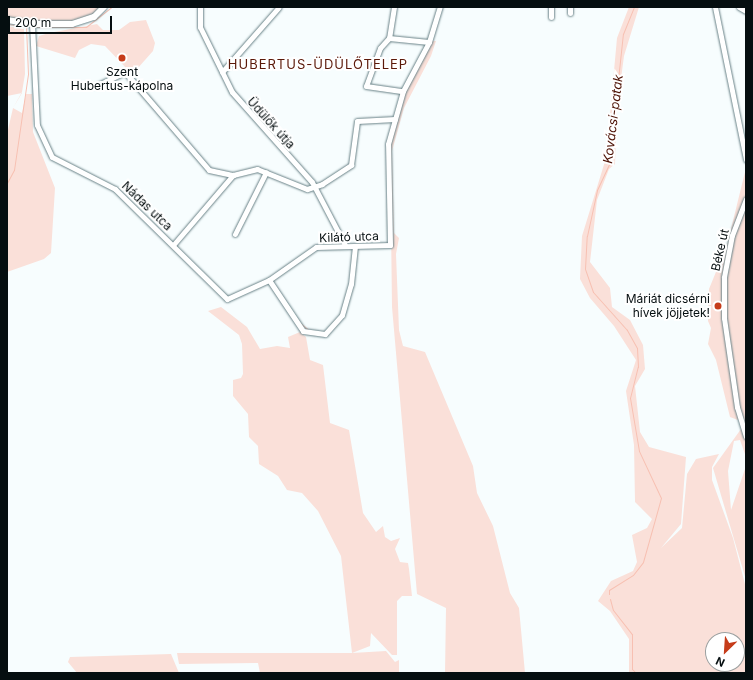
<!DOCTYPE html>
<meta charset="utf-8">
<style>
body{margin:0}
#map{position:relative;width:753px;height:680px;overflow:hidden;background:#f7fdfe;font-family:Inter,sans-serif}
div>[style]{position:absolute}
.green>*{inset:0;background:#fae0d9}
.stream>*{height:1px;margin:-0.5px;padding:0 0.5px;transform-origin:0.5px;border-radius:0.5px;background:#f7c0b2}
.roads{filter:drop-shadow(0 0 1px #698287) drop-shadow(0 0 1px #698287)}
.minor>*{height:5px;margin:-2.5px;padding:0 2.5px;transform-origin:2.5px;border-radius:2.5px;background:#fff}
.major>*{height:6px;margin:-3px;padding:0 3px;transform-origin:3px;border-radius:3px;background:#fff}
.dots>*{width:11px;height:11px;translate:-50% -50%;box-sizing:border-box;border:2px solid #fff;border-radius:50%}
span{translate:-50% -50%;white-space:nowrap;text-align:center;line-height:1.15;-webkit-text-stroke:4px #fff;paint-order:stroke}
.poi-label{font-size:12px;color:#050e10}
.right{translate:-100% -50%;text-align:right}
.street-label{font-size:12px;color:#050e10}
.neighbourhood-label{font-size:13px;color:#5b1909;letter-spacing:1px}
.water-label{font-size:13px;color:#4e1306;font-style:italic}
.frame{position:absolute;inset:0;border:8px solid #050e10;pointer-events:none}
.north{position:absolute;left:705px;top:632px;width:40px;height:40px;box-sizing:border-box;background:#fff;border:1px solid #9b9f9f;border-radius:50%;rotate:205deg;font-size:11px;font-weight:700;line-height:16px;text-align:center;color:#050e10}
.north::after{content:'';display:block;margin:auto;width:14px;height:18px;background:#c63c1a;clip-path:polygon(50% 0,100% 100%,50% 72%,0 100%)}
.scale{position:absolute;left:8px;top:16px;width:104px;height:18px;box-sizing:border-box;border:2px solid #050e10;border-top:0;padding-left:5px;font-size:12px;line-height:14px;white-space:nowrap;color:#050e10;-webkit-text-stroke:3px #fff;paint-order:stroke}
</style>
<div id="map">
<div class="green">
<i style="clip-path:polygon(7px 7px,102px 7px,89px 18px,54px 24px,7px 18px)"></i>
<i style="clip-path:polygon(evenodd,629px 7px,639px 7px,624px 56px,617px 109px,615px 164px,609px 169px,597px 200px,590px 262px,610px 288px,612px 307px,630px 320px,643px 345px,645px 369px,635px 386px,640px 432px,649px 447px,686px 457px,681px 524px,661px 548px,682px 528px,687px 474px,696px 459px,719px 454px,712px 467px,712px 480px,733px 538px,746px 588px,746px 673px,629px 673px,629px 639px,610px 611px,598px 601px,611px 581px,633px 571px,637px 562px,632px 535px,647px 528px,652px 519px,635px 502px,634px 445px,626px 391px,636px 360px,614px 326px,590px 298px,580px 279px,582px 236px,606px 158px,617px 38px,629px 7px,713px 640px,737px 640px,737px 664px,713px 664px,713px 640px)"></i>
<i style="clip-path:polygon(146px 20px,155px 43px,153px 51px,137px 69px,129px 71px,105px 46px,91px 44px,79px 50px,75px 58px,36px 46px,39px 36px,49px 33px,97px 24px,103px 30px,119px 30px,130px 22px)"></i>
<i style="clip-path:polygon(7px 26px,24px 29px,25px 74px,22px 92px,13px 108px,22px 113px,26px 94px,32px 94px,33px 132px,55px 188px,51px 253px,44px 259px,7px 272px,7px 134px,13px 108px,22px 93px,7px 96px)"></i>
<i style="clip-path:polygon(431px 41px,436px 41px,431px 56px,404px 108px,392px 151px,394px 233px,399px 238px,396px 254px,399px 330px,403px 346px,425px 352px,473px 466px,477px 493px,493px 526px,510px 593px,519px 608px,525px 673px,445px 673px,446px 608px,417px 594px,392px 307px,390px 146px,407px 85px)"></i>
<i style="clip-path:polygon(746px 168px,746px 429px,743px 422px,730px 417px,716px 360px,708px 344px,711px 328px,708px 321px,709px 289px,727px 245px)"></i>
<i style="clip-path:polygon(221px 307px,247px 327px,260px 349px,277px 346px,290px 348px,288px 337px,300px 332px,306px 337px,310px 360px,323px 365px,330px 423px,349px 430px,363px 513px,376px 532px,383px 526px,385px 537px,391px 541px,400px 538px,395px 549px,400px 562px,408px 563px,409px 569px,412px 596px,402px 596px,397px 601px,397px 655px,392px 655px,371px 633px,370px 646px,352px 653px,386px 651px,395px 662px,399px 660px,399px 673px,260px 673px,258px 663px,179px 664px,177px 653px,352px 653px,341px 556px,318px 511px,302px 493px,287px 490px,278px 476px,259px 464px,258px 446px,249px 437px,248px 414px,233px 396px,233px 380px,241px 378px,243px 374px,242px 344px,239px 335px,208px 311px)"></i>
<i style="clip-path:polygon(741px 429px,746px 440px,746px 457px,740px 440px,734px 441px,728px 471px,731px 510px,746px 466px,746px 580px,713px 468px)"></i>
<i style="clip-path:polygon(171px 654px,179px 673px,77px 673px,68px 662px,70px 657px)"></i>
</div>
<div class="stream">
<i style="left:7px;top:24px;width:17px;rotate:7deg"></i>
<i style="left:34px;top:27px;width:52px"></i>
<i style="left:86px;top:27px;width:33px;rotate:-38deg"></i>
<i style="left:7px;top:183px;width:15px;rotate:-62deg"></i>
<i style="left:14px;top:170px;width:97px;rotate:-81.7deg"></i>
<i style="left:28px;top:74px;width:47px;rotate:-92.4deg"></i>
<i style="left:300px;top:323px;width:11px;rotate:38deg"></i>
<i style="left:609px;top:594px;width:4px;rotate:-90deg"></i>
<i style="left:609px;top:590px;width:28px;rotate:-32deg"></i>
<i style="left:633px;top:575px;width:16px;rotate:-52deg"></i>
<i style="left:643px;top:562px;width:66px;rotate:-74.3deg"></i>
<i style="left:661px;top:498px;width:52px;rotate:-115.1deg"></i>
<i style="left:639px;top:451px;width:54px;rotate:-99.6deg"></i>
<i style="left:630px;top:398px;width:32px;rotate:-76deg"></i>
<i style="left:638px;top:367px;width:19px;rotate:-93deg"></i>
<i style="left:637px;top:348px;width:21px;rotate:-119deg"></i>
<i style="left:627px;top:330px;width:51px;rotate:-131.8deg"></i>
<i style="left:593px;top:292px;width:24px;rotate:-109deg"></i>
<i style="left:585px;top:269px;width:33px;rotate:-87deg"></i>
<i style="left:587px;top:236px;width:47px;rotate:-77.7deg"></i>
<i style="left:597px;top:190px;width:29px;rotate:-65deg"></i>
<i style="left:609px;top:164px;width:131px;rotate:-83.9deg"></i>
<i style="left:623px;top:34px;width:29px;rotate:-68deg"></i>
<i style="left:610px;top:599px;width:11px;rotate:75deg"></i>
<i style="left:613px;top:610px;width:31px;rotate:52deg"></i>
<i style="left:632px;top:634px;width:35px;rotate:90deg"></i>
<i style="left:632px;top:669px;width:6px;rotate:45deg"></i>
</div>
<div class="roads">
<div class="minor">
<i style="left:200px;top:7px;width:20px;rotate:90deg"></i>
<i style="left:200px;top:27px;width:72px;rotate:63.8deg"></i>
<i style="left:232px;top:92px;width:120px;rotate:48.4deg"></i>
<i style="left:312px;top:182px;width:71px;rotate:62.4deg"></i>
<i style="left:394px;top:7px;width:31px;rotate:99deg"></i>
<i style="left:389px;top:38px;width:13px;rotate:132deg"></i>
<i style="left:380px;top:48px;width:40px;rotate:110.2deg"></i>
<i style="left:366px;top:86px;width:37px;rotate:8deg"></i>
<i style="left:551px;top:7px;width:10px;rotate:90deg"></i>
<i style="left:570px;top:7px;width:6px;rotate:90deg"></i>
<i style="left:715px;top:7px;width:156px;rotate:78.5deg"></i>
<i style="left:739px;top:7px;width:8px;rotate:30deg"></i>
<i style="left:32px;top:24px;width:101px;rotate:87.2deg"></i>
<i style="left:37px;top:125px;width:35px;rotate:65deg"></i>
<i style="left:52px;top:157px;width:71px;rotate:26.9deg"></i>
<i style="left:115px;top:189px;width:157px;rotate:44.5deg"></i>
<i style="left:227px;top:299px;width:46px;rotate:-24.3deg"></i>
<i style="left:269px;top:280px;width:57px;rotate:-35.1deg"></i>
<i style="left:316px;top:247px;width:74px;rotate:-1.5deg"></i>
<i style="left:390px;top:245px;width:101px;rotate:-91.1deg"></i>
<i style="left:388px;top:144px;width:55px;rotate:-74.2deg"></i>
<i style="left:403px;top:91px;width:55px;rotate:-62deg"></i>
<i style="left:429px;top:42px;width:37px;rotate:-73deg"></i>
<i style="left:389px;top:38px;width:40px;rotate:5.7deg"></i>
<i style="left:222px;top:72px;width:86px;rotate:-48.8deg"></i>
<i style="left:96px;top:86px;width:32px;rotate:-26deg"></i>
<i style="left:125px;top:72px;width:129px;rotate:49.4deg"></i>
<i style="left:209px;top:170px;width:25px;rotate:12deg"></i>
<i style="left:233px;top:175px;width:25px;rotate:-14deg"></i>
<i style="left:257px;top:169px;width:54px;rotate:21.8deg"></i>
<i style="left:307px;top:189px;width:16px;rotate:-18deg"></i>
<i style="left:322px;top:184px;width:35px;rotate:-33deg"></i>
<i style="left:351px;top:165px;width:44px;rotate:-82.2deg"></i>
<i style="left:357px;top:121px;width:38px;rotate:-3deg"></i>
<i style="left:746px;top:199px;width:39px;rotate:111deg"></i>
<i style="left:732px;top:235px;width:43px;rotate:100.8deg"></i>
<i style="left:724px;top:277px;width:41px;rotate:90deg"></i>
<i style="left:724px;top:318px;width:90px;rotate:81.7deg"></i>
<i style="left:737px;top:407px;width:31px;rotate:73deg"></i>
<i style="left:235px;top:234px;width:69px;rotate:-63.4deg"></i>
<i style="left:174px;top:244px;width:91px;rotate:-49.5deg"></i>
<i style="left:269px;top:280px;width:61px;rotate:56.3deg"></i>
<i style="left:303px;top:331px;width:22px;rotate:8deg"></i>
<i style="left:325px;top:334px;width:25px;rotate:-48deg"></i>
<i style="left:342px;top:315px;width:32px;rotate:-74deg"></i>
<i style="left:351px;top:284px;width:38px;rotate:-84deg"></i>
</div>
<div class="major">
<i style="left:7px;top:20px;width:25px;rotate:9deg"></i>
<i style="left:32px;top:24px;width:40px"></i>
<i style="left:72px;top:24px;width:23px;rotate:-18deg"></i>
<i style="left:94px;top:17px;width:14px;rotate:-45deg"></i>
</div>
</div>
<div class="dots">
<i style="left:122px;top:58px;background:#c63c1a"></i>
<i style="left:718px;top:306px;background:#c63c1a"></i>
</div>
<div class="poi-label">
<span style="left:122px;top:79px">Szent<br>Hubertus-kápolna</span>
<span class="right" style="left:710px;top:306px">Máriát dicsérni<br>hívek jöjjetek!</span>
</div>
<div class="street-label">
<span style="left:271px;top:123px;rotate:48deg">Üdülők útja</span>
<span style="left:147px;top:206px;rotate:44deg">Nádas utca</span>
<span style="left:349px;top:237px;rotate:-2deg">Kilátó utca</span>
<span style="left:720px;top:250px;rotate:-77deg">Béke út</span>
</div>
<div class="neighbourhood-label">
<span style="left:318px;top:64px">HUBERTUS-ÜDÜLŐTELEP</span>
</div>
<div class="water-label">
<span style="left:613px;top:119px;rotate:-83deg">Kovácsi-patak</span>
</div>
<div class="frame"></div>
<div class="north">N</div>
<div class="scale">200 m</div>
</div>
